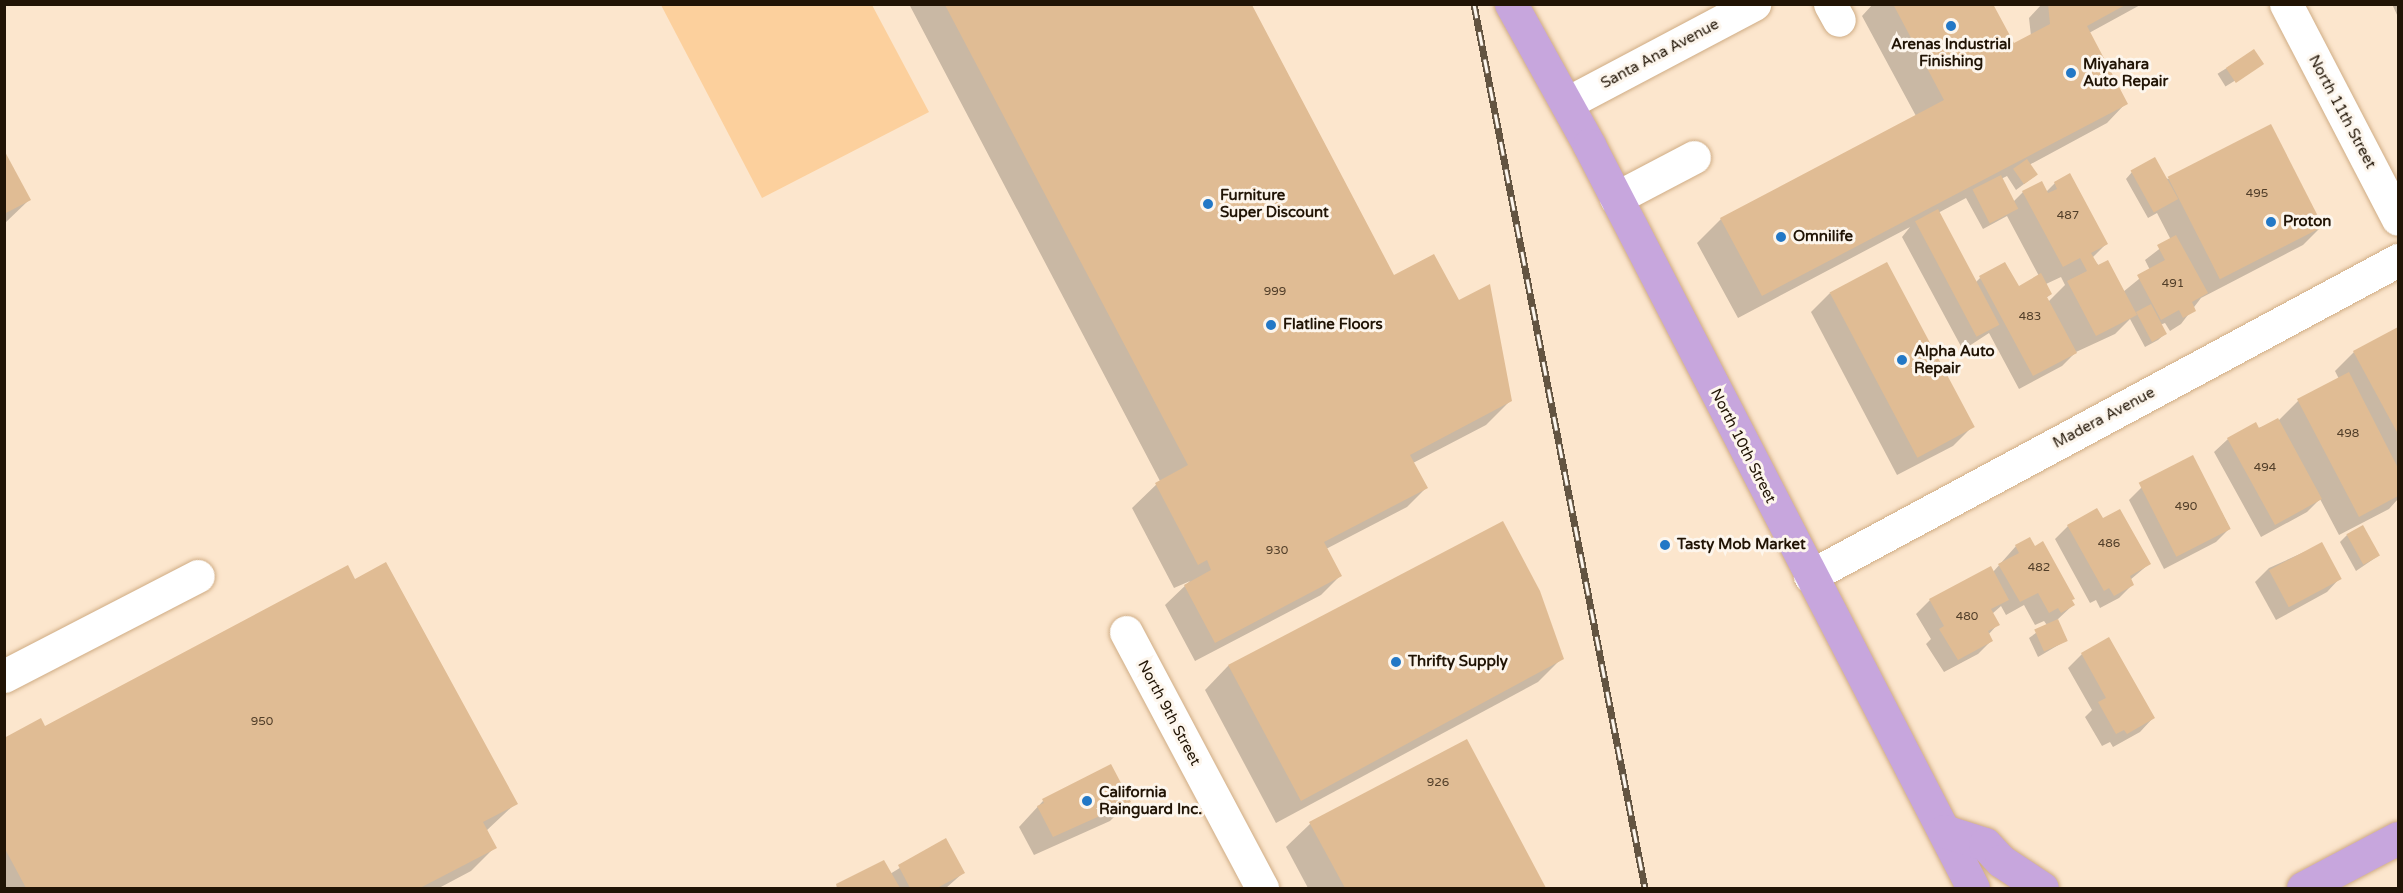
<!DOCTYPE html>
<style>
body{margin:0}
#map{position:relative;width:2403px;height:893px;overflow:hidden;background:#fce6cd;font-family:"Varela Round",sans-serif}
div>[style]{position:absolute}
.green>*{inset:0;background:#fcd09d}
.shadow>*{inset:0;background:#0003;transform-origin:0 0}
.building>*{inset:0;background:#e0bc94;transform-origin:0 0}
.roads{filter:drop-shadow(0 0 2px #cfac84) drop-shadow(0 0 2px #cfac84)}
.minor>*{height:33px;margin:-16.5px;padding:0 16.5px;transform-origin:16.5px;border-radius:16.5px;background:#fff}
.major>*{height:33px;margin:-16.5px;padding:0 16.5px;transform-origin:16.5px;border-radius:16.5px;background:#c7a6dd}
.rail>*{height:7px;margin-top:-3.5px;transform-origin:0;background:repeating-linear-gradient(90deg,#fdf6ed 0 14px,#635441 0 28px);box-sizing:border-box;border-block:2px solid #635441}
.dots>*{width:16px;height:16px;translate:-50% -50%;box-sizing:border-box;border:3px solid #fdf6ed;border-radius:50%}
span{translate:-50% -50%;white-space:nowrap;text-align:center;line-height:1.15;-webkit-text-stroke:6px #fdf6ed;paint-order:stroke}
.number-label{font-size:12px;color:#513e29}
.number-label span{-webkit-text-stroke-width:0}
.poi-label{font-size:15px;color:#211405;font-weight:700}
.left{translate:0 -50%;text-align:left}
.street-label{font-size:15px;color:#211405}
.frame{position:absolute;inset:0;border:6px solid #211405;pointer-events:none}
</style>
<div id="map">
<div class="green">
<i style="clip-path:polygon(661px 5px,872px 5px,929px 112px,762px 198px)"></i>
</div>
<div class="shadow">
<i style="clip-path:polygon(909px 4px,1250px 4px,1393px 277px,1511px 400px,1486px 425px,1413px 463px,1426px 488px,1407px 507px,1326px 549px,1340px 576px,1321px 595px,1195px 661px,1165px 605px,1190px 581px,1174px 588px,1132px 508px,1160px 481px)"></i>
<i style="clip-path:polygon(evenodd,1873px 4px,1992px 4px,2013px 46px,2031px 36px,2029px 18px,2042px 4px,2142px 4px,2089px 33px,2126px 103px,2107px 123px,2029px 165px,2036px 175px,2016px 190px,2007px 176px,2001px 179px,2013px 202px,2023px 192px,2046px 192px,2055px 183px,2106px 244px,2092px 258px,2123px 292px,2150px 270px,2145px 260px,2171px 240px,2157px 213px,2148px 218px,2126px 179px,2132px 172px,2169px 179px,2322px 226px,2303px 245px,2201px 298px,2181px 324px,2170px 331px,2165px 323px,2160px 325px,2165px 334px,2158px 340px,2145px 347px,2130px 319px,2115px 334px,2076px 352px,2062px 366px,2019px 389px,1989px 333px,1963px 350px,1902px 237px,1910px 227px,1738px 318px,1697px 243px,1721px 219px,1916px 116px,1862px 16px,1873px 4px,1966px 198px,1983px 229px,2007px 216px,2039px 276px,2018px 288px,1980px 278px,1976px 282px,1938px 213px,1966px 198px,1873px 4px,2061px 277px,2065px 285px,2048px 302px,2046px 298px,2051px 294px,2046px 284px,2061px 277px)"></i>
<i style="clip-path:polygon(2392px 4px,2398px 4px,2398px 17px)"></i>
<i style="left:2254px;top:51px;width:15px;height:43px;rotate:58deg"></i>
<i style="clip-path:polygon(4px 153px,29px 200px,4px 224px)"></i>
<i style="clip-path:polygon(1830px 293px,1972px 427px,1953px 446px,1897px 475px,1811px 312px)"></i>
<i style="clip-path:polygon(2398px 329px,2398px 499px,2389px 509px,2339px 535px,2320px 499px,2307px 512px,2261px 537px,2214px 452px,2228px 439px,2278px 421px,2298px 401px,2339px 379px,2335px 371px,2354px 352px)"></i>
<i style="clip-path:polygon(2192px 457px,2230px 528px,2216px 542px,2164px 569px,2129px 500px,2142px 487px)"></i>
<i style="clip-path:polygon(2102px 520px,2149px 564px,2130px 580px,2132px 585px,2119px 598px,2100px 608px,2096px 600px,2090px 603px,2055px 539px,2068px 526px)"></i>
<i style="clip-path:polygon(2347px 535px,2378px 556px,2356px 571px,2340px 542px)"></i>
<i style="clip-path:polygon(2322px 544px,2340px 578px,2327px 592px,2276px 620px,2255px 582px,2269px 568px)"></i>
<i style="clip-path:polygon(2016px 546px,2071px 601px,2073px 605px,2057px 620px,2067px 640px,2038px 657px,2029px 638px,2047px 625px,2044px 621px,2035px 625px,2024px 605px,2006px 615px,2001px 606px,1992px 614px,1998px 624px,1988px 635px,1991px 641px,1978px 654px,1944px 672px,1926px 644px,1931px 639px,1916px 614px,1930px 600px,1993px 572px)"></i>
<i style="clip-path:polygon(355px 581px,516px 803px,486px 831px,495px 847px,471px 871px,439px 888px,4px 888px,4px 739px,44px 728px)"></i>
<i style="clip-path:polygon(2109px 639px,2153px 718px,2140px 732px,2113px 747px,2110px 742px,2102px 746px,2085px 717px,2092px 710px,2068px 668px,2082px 654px)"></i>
<i style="clip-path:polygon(1562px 658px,1538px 682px,1276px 823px,1205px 690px,1228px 666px)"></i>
<i style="clip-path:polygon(1466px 741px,1544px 888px,1308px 888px,1286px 847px,1310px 824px)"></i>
<i style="clip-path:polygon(1043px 801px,1129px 802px,1110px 821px,1034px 855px,1019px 827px)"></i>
<i style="clip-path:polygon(945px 840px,963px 873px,946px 888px,833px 888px,890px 874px)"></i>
</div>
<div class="building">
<i style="clip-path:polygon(1893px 4px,1993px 4px,2014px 43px,2050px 24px,2048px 4px,2127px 4px,2087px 26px,2128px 104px,1762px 296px,1720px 218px,1944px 100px)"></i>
<i style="clip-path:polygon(945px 5px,1252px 5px,1394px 275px,1434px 254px,1459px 300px,1490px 284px,1512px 401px,1410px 455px,1428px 488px,1324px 542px,1342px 576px,1215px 643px,1184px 585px,1211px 570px,1207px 560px,1198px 565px,1155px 483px,1188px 465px)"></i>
<i style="left:2254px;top:49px;width:18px;height:34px;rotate:56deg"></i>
<i style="left:2271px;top:124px;width:115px;height:116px;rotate:63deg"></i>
<i style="clip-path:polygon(4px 150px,31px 200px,4px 214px)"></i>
<i style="left:2155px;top:157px;width:48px;height:28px;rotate:61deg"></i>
<i style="left:2027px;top:159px;width:19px;height:17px;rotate:55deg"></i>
<i style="clip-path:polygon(2070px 173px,2108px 244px,2091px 253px,2098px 265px,2108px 260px,2137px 315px,2096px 336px,2067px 281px,2087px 271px,2080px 258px,2063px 267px,2022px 191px,2042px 181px,2048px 193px,2057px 189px,2054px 182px)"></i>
<i style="left:2001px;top:175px;width:38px;height:32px;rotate:63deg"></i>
<i style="left:1938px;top:209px;width:131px;height:26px;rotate:62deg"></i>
<i style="clip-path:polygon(2176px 235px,2208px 293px,2192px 302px,2196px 311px,2183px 318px,2179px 310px,2161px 320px,2137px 275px,2165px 260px,2157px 245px)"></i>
<i style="left:1887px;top:262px;width:187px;height:65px;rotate:62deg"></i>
<i style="clip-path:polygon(2005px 262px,2019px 286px,2041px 273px,2052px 294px,2047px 297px,2077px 353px,2033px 376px,1979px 276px)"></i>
<i style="left:2151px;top:304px;width:34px;height:17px;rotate:62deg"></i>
<i style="clip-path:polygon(2398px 327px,2398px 434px,2353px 351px)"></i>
<i style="clip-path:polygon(2349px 372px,2398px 468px,2398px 496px,2359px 517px,2297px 399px)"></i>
<i style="clip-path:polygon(2278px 418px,2322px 499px,2275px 525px,2227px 438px,2256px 422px,2259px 428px)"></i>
<i style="left:2193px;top:455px;width:83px;height:61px;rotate:63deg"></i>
<i style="clip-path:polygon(2097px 508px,2103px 518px,2120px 509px,2151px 564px,2130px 576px,2134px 585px,2114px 596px,2109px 588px,2104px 591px,2067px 525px)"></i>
<i style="clip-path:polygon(1503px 521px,1540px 591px,1564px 659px,1301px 801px,1228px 665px)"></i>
<i style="left:2363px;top:525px;width:35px;height:19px;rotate:61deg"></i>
<i style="clip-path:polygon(2030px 537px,2035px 546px,2043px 541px,2075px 599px,2072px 600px,2075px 605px,2061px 613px,2058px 608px,2049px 613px,2038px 593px,2020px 602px,1998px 564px,2019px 553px,2015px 545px)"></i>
<i style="left:2322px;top:542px;width:42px;height:60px;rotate:62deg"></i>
<i style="clip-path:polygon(386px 562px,518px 804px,483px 822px,497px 848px,420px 888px,26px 888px,4px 847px,4px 738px,41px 718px,45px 726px,348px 565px,355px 579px)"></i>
<i style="clip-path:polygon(1991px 566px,2009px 600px,1991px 609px,2000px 625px,1988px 631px,1993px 641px,1958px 660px,1939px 629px,1944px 626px,1929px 599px)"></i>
<i style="left:2058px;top:619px;width:24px;height:26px;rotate:66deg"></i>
<i style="clip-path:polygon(2109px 637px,2155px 718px,2127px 734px,2124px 730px,2116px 734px,2098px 702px,2106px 698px,2081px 653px)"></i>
<i style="clip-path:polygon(1467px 739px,1546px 888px,1345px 888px,1309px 822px)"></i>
<i style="clip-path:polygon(1111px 764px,1131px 802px,1053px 837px,1037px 806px,1044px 803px,1042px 799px)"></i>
<i style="clip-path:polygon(946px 838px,965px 873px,937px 888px,910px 888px,898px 865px)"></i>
<i style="clip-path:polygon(884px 860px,900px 888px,837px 888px,836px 884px)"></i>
</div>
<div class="roads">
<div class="minor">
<i style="left:1830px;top:4px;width:18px;rotate:61deg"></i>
<i style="left:2286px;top:4px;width:242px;rotate:62.5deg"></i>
<i style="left:1567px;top:103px;width:212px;rotate:-27.9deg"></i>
<i style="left:1616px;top:198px;width:88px;rotate:-27.7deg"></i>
<i style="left:1810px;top:576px;width:668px;rotate:-28.25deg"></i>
<i style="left:1126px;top:632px;width:290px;rotate:62deg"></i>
<i style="left:4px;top:676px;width:218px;rotate:-27.3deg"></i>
</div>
<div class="major">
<i style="left:1511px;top:4px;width:161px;rotate:61deg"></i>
<i style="left:1589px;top:145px;width:836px;rotate:62.67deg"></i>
<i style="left:1944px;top:831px;width:43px;rotate:17.6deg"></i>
<i style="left:1985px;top:844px;width:23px;rotate:47deg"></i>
<i style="left:2001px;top:861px;width:49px;rotate:33.4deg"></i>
<i style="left:2303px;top:888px;width:107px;rotate:-27.8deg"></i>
</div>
</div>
<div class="rail">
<i style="left:1474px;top:4px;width:900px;rotate:79.05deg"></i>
</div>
<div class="dots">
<i style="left:1951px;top:26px;background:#2378c6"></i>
<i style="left:2071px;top:73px;background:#2378c6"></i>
<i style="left:1208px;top:204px;background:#2378c6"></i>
<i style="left:2271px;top:222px;background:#2378c6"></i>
<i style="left:1781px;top:237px;background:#2378c6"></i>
<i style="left:1271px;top:325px;background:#2378c6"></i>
<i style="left:1902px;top:360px;background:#2378c6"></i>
<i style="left:1665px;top:545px;background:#2378c6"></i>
<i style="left:1396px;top:662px;background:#2378c6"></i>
<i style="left:1087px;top:801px;background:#2378c6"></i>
</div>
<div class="number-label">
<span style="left:2257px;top:194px">495</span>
<span style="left:2068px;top:216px">487</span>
<span style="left:2173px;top:284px">491</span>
<span style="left:1275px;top:292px">999</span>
<span style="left:2030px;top:317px">483</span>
<span style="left:2348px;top:434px">498</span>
<span style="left:2265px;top:468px">494</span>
<span style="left:2186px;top:507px">490</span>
<span style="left:2109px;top:544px">486</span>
<span style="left:1277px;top:551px">930</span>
<span style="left:2039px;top:568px">482</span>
<span style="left:1967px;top:617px">480</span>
<span style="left:262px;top:722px">950</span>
<span style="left:1438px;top:783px">926</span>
</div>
<div class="poi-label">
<span style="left:1951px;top:53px">Arenas Industrial<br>Finishing</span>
<span class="left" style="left:2083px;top:73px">Miyahara<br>Auto Repair</span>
<span class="left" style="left:1220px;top:204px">Furniture<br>Super Discount</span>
<span class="left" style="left:2283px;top:222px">Proton</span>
<span class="left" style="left:1793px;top:237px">Omnilife</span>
<span class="left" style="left:1283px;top:325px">Flatline Floors</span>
<span class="left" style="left:1914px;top:360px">Alpha Auto<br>Repair</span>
<span class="left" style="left:1677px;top:545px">Tasty Mob Market</span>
<span class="left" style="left:1408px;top:662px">Thrifty Supply</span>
<span class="left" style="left:1099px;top:801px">California<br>Rainguard Inc.</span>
</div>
<div class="street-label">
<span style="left:1660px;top:54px;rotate:-28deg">Santa Ana Avenue</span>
<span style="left:2342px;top:112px;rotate:62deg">North 11th Street</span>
<span style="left:2104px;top:418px;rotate:-28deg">Madera Avenue</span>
<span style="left:1743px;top:446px;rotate:63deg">North 10th Street</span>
<span style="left:1169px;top:713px;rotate:62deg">North 9th Street</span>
</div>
<div class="frame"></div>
</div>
